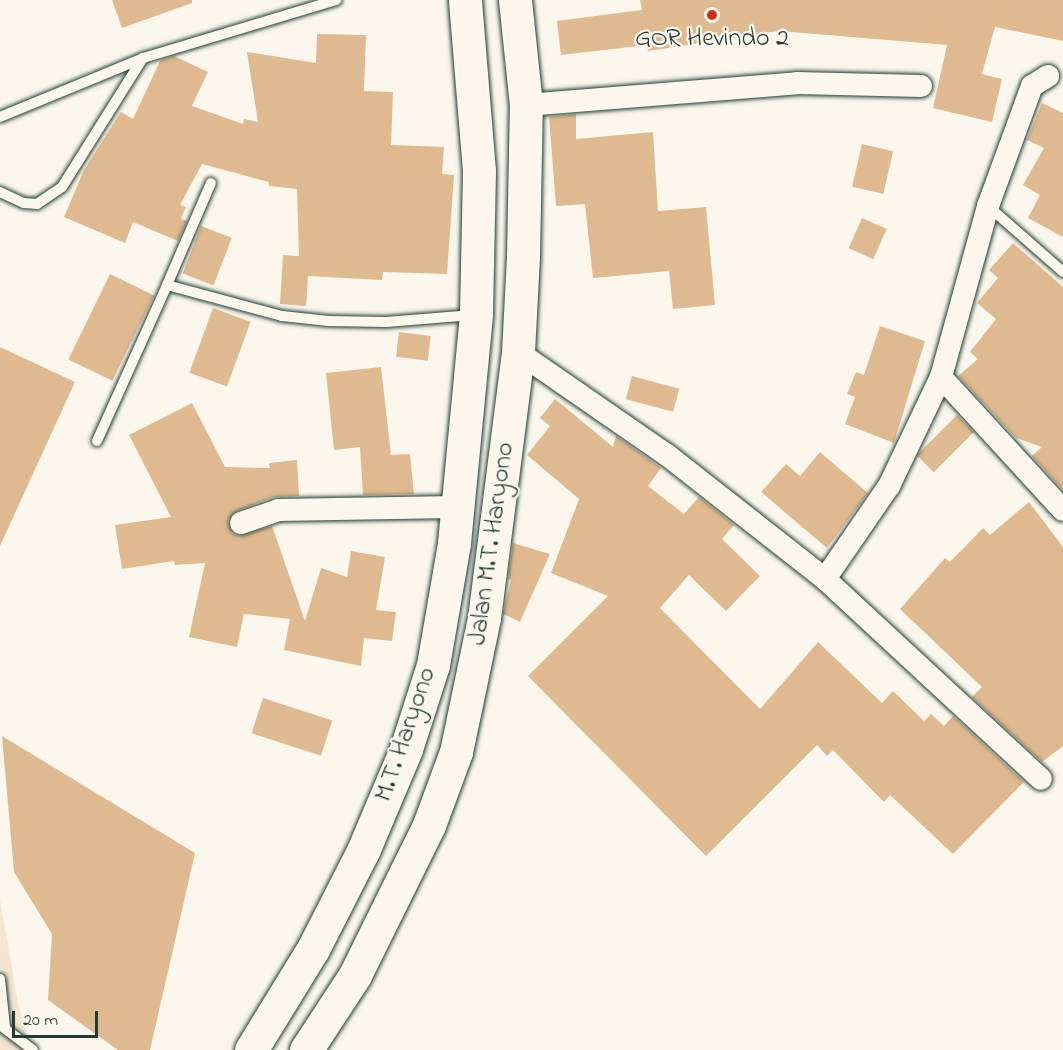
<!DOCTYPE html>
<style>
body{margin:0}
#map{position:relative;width:1063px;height:1050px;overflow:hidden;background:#fbf7ec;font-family:"Indie Flower",sans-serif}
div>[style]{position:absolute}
.built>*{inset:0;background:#f3e5d0}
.building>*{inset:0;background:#dfba90;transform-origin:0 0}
.roads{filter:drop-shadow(0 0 2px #1f3d34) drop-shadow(0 0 2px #1f3d34)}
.service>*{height:10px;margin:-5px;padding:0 5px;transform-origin:5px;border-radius:5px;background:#fbf7ec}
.minor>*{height:22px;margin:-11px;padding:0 11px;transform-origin:11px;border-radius:11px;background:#fbf7ec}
.trunk>*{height:33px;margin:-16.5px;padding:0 16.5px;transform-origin:16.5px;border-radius:16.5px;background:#fbf7ec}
.dots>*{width:16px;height:16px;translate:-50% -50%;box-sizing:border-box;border:3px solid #fbf7ec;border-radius:50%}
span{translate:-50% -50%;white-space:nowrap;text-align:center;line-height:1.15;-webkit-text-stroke:4.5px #fbf7ec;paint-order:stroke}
.poi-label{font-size:26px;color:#1f3d34}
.street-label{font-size:26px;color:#1f3d34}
.scale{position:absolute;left:12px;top:1011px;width:86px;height:27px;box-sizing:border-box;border:3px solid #1f3d34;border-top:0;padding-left:8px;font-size:18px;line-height:21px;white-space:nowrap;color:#1f3d34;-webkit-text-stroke:4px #fbf7ec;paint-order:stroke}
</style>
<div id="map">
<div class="built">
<i style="clip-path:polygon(0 900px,18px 1003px,32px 1050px,0 1050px)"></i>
</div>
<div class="building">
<i style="clip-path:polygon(112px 0,192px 0,192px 3px,122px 28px)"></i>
<i style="clip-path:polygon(640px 0,1063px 0,1063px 41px,995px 27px,982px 74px,1002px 79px,992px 122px,933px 108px,947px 45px,779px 31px,648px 51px,647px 45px,561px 55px,557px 21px,642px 10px)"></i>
<i style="clip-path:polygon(317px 34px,366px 35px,364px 91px,393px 92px,391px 145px,444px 147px,442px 174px,454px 175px,447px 274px,383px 272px,382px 280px,308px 276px,306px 306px,280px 304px,283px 255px,299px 256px,297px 189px,269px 186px,269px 182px,202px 164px,180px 205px,186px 207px,181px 219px,187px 221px,178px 241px,133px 222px,125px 243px,64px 217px,84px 170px,121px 112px,133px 119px,160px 61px,174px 56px,208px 72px,192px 106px,243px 124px,244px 119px,258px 122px,247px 52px,316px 63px)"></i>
<i style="clip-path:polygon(1042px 103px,1063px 113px,1063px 237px,1028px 218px,1040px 195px,1023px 185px,1044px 148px,1027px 140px)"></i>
<i style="clip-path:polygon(576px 114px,576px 139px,653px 132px,658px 211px,706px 207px,715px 305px,673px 309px,669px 271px,593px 278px,585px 204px,556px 206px,549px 117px)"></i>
<i style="left:862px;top:144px;width:32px;height:44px;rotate:13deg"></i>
<i style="left:862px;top:218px;width:27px;height:33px;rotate:24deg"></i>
<i style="left:201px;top:226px;width:33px;height:51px;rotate:21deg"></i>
<i style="clip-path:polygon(1013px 243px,1063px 287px,1063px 490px,1032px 456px,1042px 447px,1016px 438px,958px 376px,978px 359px,970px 352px,996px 319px,977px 303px,998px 278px,989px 270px)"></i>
<i style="left:110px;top:274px;width:49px;height:95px;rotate:26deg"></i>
<i style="left:213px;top:308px;width:40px;height:69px;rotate:20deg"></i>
<i style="clip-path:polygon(880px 326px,925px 341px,894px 443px,845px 424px,855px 397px,847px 394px,856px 372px,864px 375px)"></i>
<i style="left:399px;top:332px;width:32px;height:25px;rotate:7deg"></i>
<i style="clip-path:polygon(0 347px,75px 382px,0 546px)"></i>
<i style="clip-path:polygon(381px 367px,391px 455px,410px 454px,414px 494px,363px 495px,360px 447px,334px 450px,326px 373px)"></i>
<i style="left:632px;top:376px;width:49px;height:24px;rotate:15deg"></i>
<i style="clip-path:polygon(555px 399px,613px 447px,616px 436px,661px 468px,648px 486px,684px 514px,699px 497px,734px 525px,722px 539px,760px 576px,726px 611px,689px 575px,660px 608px,760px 709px,818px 642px,882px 703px,893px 691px,924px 721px,931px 714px,944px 726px,953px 716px,1024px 782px,953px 854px,890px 795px,884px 802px,833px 750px,827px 756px,817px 745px,706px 856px,528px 676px,608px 596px,551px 573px,579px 499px,527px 455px,550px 426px,540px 418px)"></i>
<i style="clip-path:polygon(192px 403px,225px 467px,270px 468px,269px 463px,297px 460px,299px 496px,274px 497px,236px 511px,228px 521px,232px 533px,239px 536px,272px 526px,305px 621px,321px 568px,347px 577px,351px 551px,385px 557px,376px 610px,396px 612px,392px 641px,364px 638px,361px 666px,284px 650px,290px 619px,244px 614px,237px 647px,189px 637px,205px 563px,175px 565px,174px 561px,122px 569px,115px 525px,171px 517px,129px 435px)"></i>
<i style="left:957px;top:415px;width:24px;height:57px;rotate:45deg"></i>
<i style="clip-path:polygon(820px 452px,868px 493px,827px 548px,761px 492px,786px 464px,800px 476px)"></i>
<i style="clip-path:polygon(1029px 502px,1063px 547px,1063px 746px,1042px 762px,972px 697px,982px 687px,900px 609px,945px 558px,950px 562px,983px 528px,990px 535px)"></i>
<i style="clip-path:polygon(513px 543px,550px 554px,520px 622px,503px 614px,511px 580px,508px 579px)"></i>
<i style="left:263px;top:698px;width:73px;height:37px;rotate:18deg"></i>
<i style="clip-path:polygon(2px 736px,195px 853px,150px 1050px,118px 1050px,48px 1000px,52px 934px,14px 872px)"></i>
</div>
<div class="roads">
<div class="service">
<i style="left:0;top:117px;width:155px;rotate:-22.4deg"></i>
<i style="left:143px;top:58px;width:202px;rotate:-16.7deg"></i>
<i style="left:0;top:192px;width:26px;rotate:25deg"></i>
<i style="left:24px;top:203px;width:13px;rotate:4deg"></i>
<i style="left:37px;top:204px;width:30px;rotate:-34deg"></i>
<i style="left:62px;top:187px;width:152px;rotate:-57.9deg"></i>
<i style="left:988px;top:206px;width:100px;rotate:41.3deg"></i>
<i style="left:167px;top:285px;width:111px;rotate:-66.7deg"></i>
<i style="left:97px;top:441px;width:171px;rotate:-65.8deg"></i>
<i style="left:167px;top:285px;width:119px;rotate:15.1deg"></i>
<i style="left:282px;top:316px;width:47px;rotate:6.1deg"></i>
<i style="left:329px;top:321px;width:57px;rotate:1deg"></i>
<i style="left:386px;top:322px;width:87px;rotate:-4.6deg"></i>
<i style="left:0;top:979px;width:48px;rotate:84.1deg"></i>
<i style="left:0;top:1025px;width:41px;rotate:37.1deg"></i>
</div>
<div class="minor">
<i style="left:526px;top:105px;width:272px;rotate:-4.6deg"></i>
<i style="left:797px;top:83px;width:124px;rotate:1.4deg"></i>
<i style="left:518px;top:352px;width:181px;rotate:34.7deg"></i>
<i style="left:667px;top:455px;width:201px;rotate:38.1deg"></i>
<i style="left:825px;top:579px;width:294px;rotate:42.8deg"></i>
<i style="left:941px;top:377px;width:180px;rotate:47.5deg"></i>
<i style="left:241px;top:523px;width:39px;rotate:-19deg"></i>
<i style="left:278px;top:510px;width:177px;rotate:-1deg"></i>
<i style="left:825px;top:579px;width:113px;rotate:-55.5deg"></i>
<i style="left:889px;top:486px;width:121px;rotate:-64.5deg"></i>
<i style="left:941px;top:377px;width:177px;rotate:-74.6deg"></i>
<i style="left:988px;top:206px;width:128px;rotate:-69.9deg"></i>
<i style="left:1032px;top:86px;width:19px;rotate:-32deg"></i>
</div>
<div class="trunk">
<i style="left:251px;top:1050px;width:119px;rotate:-58.5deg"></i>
<i style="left:313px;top:949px;width:110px;rotate:-63deg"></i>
<i style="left:363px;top:851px;width:111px;rotate:-67.1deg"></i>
<i style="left:406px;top:749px;width:88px;rotate:-72.2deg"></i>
<i style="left:433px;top:665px;width:124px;rotate:-80.2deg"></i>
<i style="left:454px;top:543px;width:230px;rotate:-84.5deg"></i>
<i style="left:476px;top:314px;width:143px;rotate:-88.8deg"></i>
<i style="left:479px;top:171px;width:172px;rotate:-94.7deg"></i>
<i style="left:306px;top:1050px;width:90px;rotate:-56.8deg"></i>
<i style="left:355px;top:975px;width:167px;rotate:-63.7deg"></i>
<i style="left:429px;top:825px;width:78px;rotate:-69.7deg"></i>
<i style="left:456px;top:752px;width:137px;rotate:-78.2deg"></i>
<i style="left:484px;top:618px;width:268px;rotate:-82.7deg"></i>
<i style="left:518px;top:352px;width:96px;rotate:-87deg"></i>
<i style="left:523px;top:256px;width:151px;rotate:-88.9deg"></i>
<i style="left:526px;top:105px;width:106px;rotate:-96deg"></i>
</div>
</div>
<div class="dots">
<i style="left:712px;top:15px;background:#c8321e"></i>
</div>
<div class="poi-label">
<span style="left:712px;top:40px">GOR Hevindo 2</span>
</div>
<div class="street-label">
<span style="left:493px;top:544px;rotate:-82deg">Jalan M.T. Haryono</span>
<span style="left:407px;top:735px;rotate:-71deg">M.T. Haryono</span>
</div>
<div class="scale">20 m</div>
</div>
